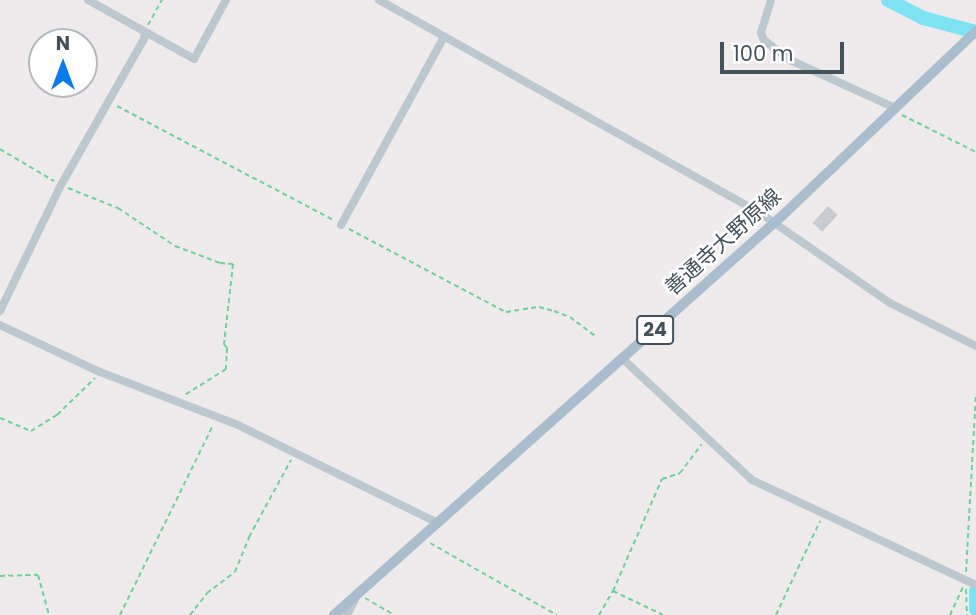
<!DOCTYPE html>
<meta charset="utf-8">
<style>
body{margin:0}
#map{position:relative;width:976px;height:615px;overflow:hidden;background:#efebec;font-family:Poppins,"Noto Sans JP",sans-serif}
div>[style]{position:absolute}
.river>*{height:14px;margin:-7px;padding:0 7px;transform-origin:7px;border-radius:7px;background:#7de3f3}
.building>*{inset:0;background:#c8ccd2;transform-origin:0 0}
.path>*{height:2px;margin-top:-1px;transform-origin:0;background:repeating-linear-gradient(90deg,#6ad398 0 5px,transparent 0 8.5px)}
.minor>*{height:8px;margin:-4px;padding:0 4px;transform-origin:4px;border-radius:4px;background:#bbc8d0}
.major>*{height:10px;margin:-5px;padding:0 5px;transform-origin:5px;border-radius:5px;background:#a8bece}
span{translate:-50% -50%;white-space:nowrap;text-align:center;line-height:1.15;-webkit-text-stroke:5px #fff;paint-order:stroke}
.shield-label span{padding:2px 5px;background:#fff;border:2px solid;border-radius:5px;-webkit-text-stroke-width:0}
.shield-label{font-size:19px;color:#43515b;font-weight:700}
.street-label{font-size:21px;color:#43515b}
.north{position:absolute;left:28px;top:28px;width:70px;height:70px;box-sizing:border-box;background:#fff;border:2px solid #b4b9bd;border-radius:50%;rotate:0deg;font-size:19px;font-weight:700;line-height:28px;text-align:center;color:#43515b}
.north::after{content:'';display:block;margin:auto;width:24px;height:32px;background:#097cec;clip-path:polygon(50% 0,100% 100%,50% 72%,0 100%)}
.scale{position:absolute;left:720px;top:42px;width:124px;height:32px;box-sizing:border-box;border:4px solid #43515b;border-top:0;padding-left:9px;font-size:21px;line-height:24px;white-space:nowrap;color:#43515b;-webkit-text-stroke:5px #fff;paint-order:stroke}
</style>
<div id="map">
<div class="river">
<i style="left:888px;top:0;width:39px;rotate:27deg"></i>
<i style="left:923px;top:18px;width:55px;rotate:14.8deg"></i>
<i style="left:976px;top:591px;width:18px;rotate:90deg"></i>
</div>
<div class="building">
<i style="left:828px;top:206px;width:13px;height:23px;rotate:42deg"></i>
</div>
<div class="path">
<i style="left:148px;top:25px;width:29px;rotate:-61deg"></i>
<i style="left:117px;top:106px;width:246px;rotate:27.8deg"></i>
<i style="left:902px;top:115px;width:83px;rotate:26.6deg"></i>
<i style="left:0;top:149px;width:63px;rotate:30.7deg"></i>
<i style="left:68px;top:188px;width:54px;rotate:21.8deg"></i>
<i style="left:118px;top:208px;width:69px;rotate:33.7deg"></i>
<i style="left:175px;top:246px;width:48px;rotate:20.7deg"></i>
<i style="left:220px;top:263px;width:13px;rotate:4deg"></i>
<i style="left:233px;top:264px;width:81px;rotate:96.4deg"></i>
<i style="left:224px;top:344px;width:5px;rotate:53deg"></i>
<i style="left:227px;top:348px;width:21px;rotate:93deg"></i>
<i style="left:226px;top:369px;width:51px;rotate:147.9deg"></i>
<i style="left:349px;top:229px;width:178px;rotate:27.9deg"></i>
<i style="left:506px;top:312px;width:33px;rotate:-9deg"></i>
<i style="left:539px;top:307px;width:16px;rotate:15deg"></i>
<i style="left:554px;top:311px;width:17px;rotate:21deg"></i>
<i style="left:570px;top:317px;width:31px;rotate:37deg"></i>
<i style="left:0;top:418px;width:34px;rotate:23deg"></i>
<i style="left:31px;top:431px;width:31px;rotate:-32deg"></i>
<i style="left:57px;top:415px;width:53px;rotate:-44.2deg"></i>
<i style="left:430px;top:543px;width:146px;rotate:29.6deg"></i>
<i style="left:966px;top:572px;width:177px;rotate:-86.8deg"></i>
<i style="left:0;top:576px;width:38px;rotate:-2deg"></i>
<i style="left:38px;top:575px;width:41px;rotate:74.6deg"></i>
<i style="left:966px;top:589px;width:26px;rotate:88deg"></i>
<i style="left:613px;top:591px;width:55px;rotate:25.6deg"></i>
<i style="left:365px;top:598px;width:34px;rotate:30deg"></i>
<i style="left:120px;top:615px;width:212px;rotate:-63.9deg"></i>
<i style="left:190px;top:615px;width:28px;rotate:-52deg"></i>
<i style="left:207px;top:593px;width:35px;rotate:-37deg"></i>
<i style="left:235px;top:572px;width:38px;rotate:-68deg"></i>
<i style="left:249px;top:537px;width:88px;rotate:-61.4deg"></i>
<i style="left:599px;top:615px;width:28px;rotate:-60deg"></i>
<i style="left:613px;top:591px;width:122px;rotate:-66.4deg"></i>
<i style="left:662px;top:479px;width:19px;rotate:-18deg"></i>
<i style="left:680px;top:473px;width:36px;rotate:-53deg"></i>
<i style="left:776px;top:615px;width:104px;rotate:-64.9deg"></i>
<i style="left:950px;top:615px;width:31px;rotate:-65deg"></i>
</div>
<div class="minor">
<i style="left:88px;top:0;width:121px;rotate:29.1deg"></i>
<i style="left:194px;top:59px;width:67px;rotate:-61.5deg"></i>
<i style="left:379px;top:0;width:436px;rotate:29.2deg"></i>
<i style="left:760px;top:213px;width:158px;rotate:34.7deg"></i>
<i style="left:890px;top:303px;width:96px;rotate:26.6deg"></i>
<i style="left:771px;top:0;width:34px;rotate:107deg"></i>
<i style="left:761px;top:33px;width:8px;rotate:67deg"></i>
<i style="left:764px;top:40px;width:33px;rotate:38deg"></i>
<i style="left:790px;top:60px;width:113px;rotate:24.5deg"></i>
<i style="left:341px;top:225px;width:214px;rotate:-61.3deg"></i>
<i style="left:0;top:311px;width:140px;rotate:-64.2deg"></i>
<i style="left:61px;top:185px;width:168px;rotate:-60.4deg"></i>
<i style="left:144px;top:39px;width:7px;rotate:-82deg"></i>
<i style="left:0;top:325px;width:110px;rotate:25.2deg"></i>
<i style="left:100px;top:372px;width:148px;rotate:21deg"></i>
<i style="left:238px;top:425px;width:223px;rotate:26.1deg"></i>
<i style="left:623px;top:359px;width:177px;rotate:43.2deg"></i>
<i style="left:752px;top:480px;width:247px;rotate:25.1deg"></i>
<i style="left:347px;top:615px;width:18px;rotate:-63deg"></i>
</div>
<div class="major">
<i style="left:334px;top:615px;width:601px;rotate:-41.7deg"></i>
<i style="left:783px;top:215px;width:267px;rotate:-43.6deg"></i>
</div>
<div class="shield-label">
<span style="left:655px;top:330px">24</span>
</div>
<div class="street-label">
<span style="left:723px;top:242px;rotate:-42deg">善通寺大野原線</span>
</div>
<div class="north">N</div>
<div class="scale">100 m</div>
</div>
